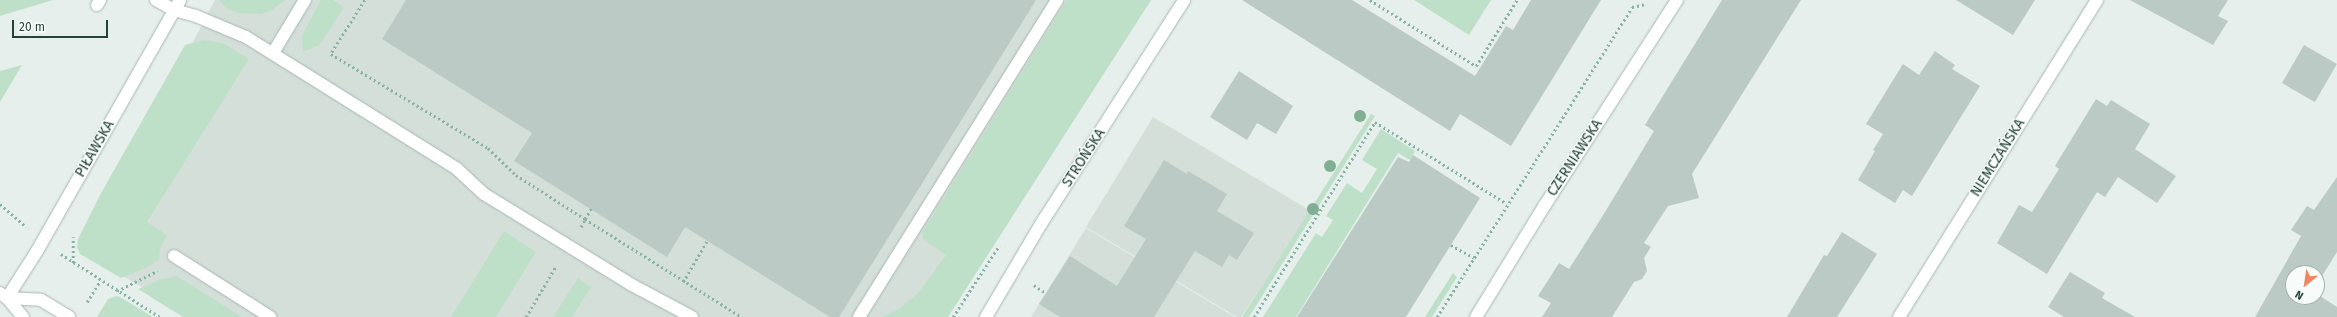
<!DOCTYPE html>
<meta charset="utf-8">
<style>
body{margin:0}
#map{position:relative;width:2337px;height:317px;overflow:hidden;background:#e6efeb;font-family:"Fira Sans",sans-serif}
div>[style]{position:absolute}
.built>*{inset:0;background:#d4dfda}
.green>*{inset:0;background:#bfe0c8}
.building>*{inset:0;background:#bbcac4;transform-origin:0 0}
.path>*{height:2.5px;margin-top:-1.25px;transform-origin:0;background:repeating-linear-gradient(90deg,#86b3a5 0 2px,transparent 0 5px)}
.roads{filter:drop-shadow(0 0 1px #a8b8b2) drop-shadow(0 0 1px #a8b8b2)}
.lane>*{height:12px;margin:-6px;padding:0 6px;transform-origin:6px;border-radius:6px;background:#fff}
.street>*{height:12px;margin:-6px;padding:0 6px;transform-origin:6px;border-radius:6px;background:#fff}
.secondary>*{height:12px;margin:-6px;padding:0 6px;transform-origin:6px;border-radius:6px;background:#fff}
.trees>*{width:12px;height:12px;margin:-6px;border-radius:50%;background:#80af93}
span{translate:-50% -50%;white-space:nowrap;text-align:center;line-height:1.15;-webkit-text-stroke:3px #f7fbf9;paint-order:stroke}
.street-label{font-size:14px;color:#24423a}
.north{position:absolute;left:2285px;top:265px;width:40px;height:40px;box-sizing:border-box;background:#f7fbf9;border:1px solid #a3b1ad;border-radius:50%;rotate:210deg;font-size:11px;font-weight:700;line-height:16px;text-align:center;color:#24423a}
.north::after{content:'';display:block;margin:auto;width:14px;height:18px;background:#f4845f;clip-path:polygon(50% 0,100% 100%,50% 72%,0 100%)}
.scale{position:absolute;left:12px;top:20px;width:96px;height:18px;box-sizing:border-box;border:2px solid #24423a;border-top:0;padding-left:5px;font-size:12px;line-height:14px;white-space:nowrap;color:#24423a;-webkit-text-stroke:3px #f7fbf9;paint-order:stroke}
</style>
<div id="map">
<div class="built">
<i style="clip-path:polygon(215px 0,1151px 0,947px 317px,193px 317px,82px 252px)"></i>
<i style="clip-path:polygon(1153px 117px,1311px 211px,1241px 317px,1237px 317px,1086px 227px)"></i>
<i style="clip-path:polygon(1086px 228px,1235px 317px,1031px 317px)"></i>
</div>
<div class="green">
<i style="clip-path:polygon(0 0,53px 0,0 16px)"></i>
<i style="clip-path:polygon(219px 0,285px 0,272px 10px,261px 14px,238px 13px,226px 8px)"></i>
<i style="clip-path:polygon(321px 0,333px 0,344px 7px,322px 42px,317px 46px,303px 52px,302px 35px)"></i>
<i style="clip-path:polygon(1067px 0,1151px 0,948px 317px,882px 317px,899px 309px,918px 293px,946px 255px,923px 239px,922px 233px)"></i>
<i style="clip-path:polygon(1414px 0,1491px 0,1469px 35px)"></i>
<i style="clip-path:polygon(204px 40px,223px 43px,249px 59px,147px 222px,167px 235px,160px 248px,159px 259px,150px 266px,121px 278px,80px 254px,77px 247px,78px 239px,100px 195px,185px 45px)"></i>
<i style="clip-path:polygon(22px 65px,0 102px,0 71px)"></i>
<i style="clip-path:polygon(1371px 114px,1375px 116px,1249px 317px,1242px 317px)"></i>
<i style="clip-path:polygon(1381px 129px,1415px 151px,1410px 160px,1398px 153px,1296px 317px,1263px 317px,1316px 233px,1322px 237px,1333px 220px,1326px 216px,1347px 183px,1362px 193px,1377px 169px,1362px 160px)"></i>
<i style="clip-path:polygon(504px 231px,536px 252px,496px 317px,451px 317px)"></i>
<i style="clip-path:polygon(1453px 273px,1457px 277px,1432px 317px,1425px 317px)"></i>
<i style="clip-path:polygon(177px 276px,242px 317px,183px 317px,138px 289px,161px 279px)"></i>
<i style="clip-path:polygon(578px 278px,591px 287px,572px 317px,553px 317px)"></i>
<i style="clip-path:polygon(116px 296px,120px 297px,153px 317px,97px 317px,108px 299px)"></i>
</div>
<div class="building">
<i style="clip-path:polygon(406px 0,1036px 0,839px 317px,830px 317px,685px 227px,667px 257px,514px 161px,532px 133px,382px 39px)"></i>
<i style="clip-path:polygon(1242px 0,1352px 0,1475px 76px,1506px 26px,1513px 30px,1531px 0,1601px 0,1511px 146px,1460px 114px,1450px 131px)"></i>
<i style="clip-path:polygon(1722px 0,1801px 0,1692px 174px,1699px 198px,1668px 206px,1644px 243px,1651px 247px,1644px 258px,1647px 271px,1642px 279px,1634px 282px,1612px 317px,1542px 317px,1551px 303px,1538px 296px,1559px 263px,1569px 269px,1602px 217px,1654px 131px,1645px 125px)"></i>
<i style="clip-path:polygon(1956px 0,2035px 0,2013px 35px)"></i>
<i style="clip-path:polygon(2130px 0,2228px 0,2218px 16px,2228px 21px,2213px 45px)"></i>
<i style="left:2304px;top:45px;width:38px;height:44px;rotate:30deg"></i>
<i style="clip-path:polygon(1935px 51px,1955px 65px,1952px 69px,1980px 86px,1912px 196px,1903px 190px,1895px 203px,1858px 180px,1875px 151px,1873px 150px,1883px 134px,1866px 124px,1903px 64px,1919px 75px)"></i>
<i style="clip-path:polygon(1239px 71px,1293px 106px,1276px 134px,1257px 123px,1247px 140px,1210px 117px)"></i>
<i style="clip-path:polygon(2096px 99px,2107px 106px,2111px 100px,2150px 124px,2135px 149px,2176px 176px,2157px 203px,2118px 177px,2105px 197px,2097px 192px,2047px 274px,1997px 243px,2019px 205px,2032px 212px,2059px 169px,2055px 166px)"></i>
<i style="clip-path:polygon(1413px 155px,1480px 198px,1406px 317px,1297px 317px,1398px 157px,1409px 162px)"></i>
<i style="clip-path:polygon(1164px 160px,1187px 174px,1188px 171px,1227px 194px,1217px 211px,1254px 233px,1237px 260px,1229px 255px,1222px 267px,1195px 251px,1154px 317px,1060px 317px,1039px 304px,1070px 256px,1117px 286px,1146px 239px,1124px 226px)"></i>
<i style="clip-path:polygon(2337px 177px,2337px 252px,2317px 284px,2317px 273px,2293px 273px,2293px 297px,2317px 297px,2317px 294px,2337px 307px,2337px 317px,2255px 317px,2301px 236px,2291px 230px,2307px 206px,2314px 210px)"></i>
<i style="clip-path:polygon(1842px 232px,1877px 254px,1837px 317px,1787px 317px,1824px 255px,1827px 256px)"></i>
<i style="clip-path:polygon(2070px 272px,2105px 293px,2102px 298px,2135px 317px,2064px 317px,2048px 307px)"></i>
</div>
<div class="path">
<i style="left:365px;top:0;width:64px;rotate:122.2deg"></i>
<i style="left:331px;top:54px;width:183px;rotate:30.9deg"></i>
<i style="left:488px;top:148px;width:39px;rotate:44deg"></i>
<i style="left:516px;top:175px;width:82px;rotate:32.5deg"></i>
<i style="left:585px;top:219px;width:12px;rotate:-59deg"></i>
<i style="left:1370px;top:0;width:125px;rotate:31.9deg"></i>
<i style="left:1476px;top:66px;width:78px;rotate:-58.2deg"></i>
<i style="left:0;top:204px;width:35px;rotate:41deg"></i>
<i style="left:581px;top:227px;width:9px;rotate:-63deg"></i>
<i style="left:585px;top:219px;width:185px;rotate:32deg"></i>
<i style="left:1451px;top:245px;width:26px;rotate:29deg"></i>
<i style="left:61px;top:254px;width:117px;rotate:32.5deg"></i>
<i style="left:73px;top:263px;width:26px;rotate:-90deg"></i>
<i style="left:683px;top:282px;width:48px;rotate:-59.7deg"></i>
<i style="left:1034px;top:285px;width:14px;rotate:34deg"></i>
<i style="left:117px;top:291px;width:45px;rotate:-26.6deg"></i>
<i style="left:87px;top:302px;width:25px;rotate:-58deg"></i>
<i style="left:526px;top:317px;width:59px;rotate:-59.5deg"></i>
<i style="left:953px;top:317px;width:85px;rotate:-57.1deg"></i>
<i style="left:1254px;top:317px;width:229px;rotate:-58.2deg"></i>
<i style="left:1375px;top:122px;width:155px;rotate:31.8deg"></i>
<i style="left:1437px;top:317px;width:366px;rotate:-57.8deg"></i>
<i style="left:1632px;top:7px;width:14px;rotate:-12deg"></i>
</div>
<div class="roads">
<div class="lane">
<i style="left:97px;top:5px;width:6px;rotate:-59deg"></i>
<i style="left:174px;top:10px;width:23px;rotate:15deg"></i>
<i style="left:196px;top:16px;width:54px;rotate:22.8deg"></i>
<i style="left:246px;top:37px;width:249px;rotate:32deg"></i>
<i style="left:457px;top:169px;width:37px;rotate:43deg"></i>
<i style="left:484px;top:194px;width:174px;rotate:31.6deg"></i>
<i style="left:632px;top:285px;width:68px;rotate:28.1deg"></i>
<i style="left:273px;top:53px;width:62px;rotate:-58.9deg"></i>
<i style="left:174px;top:256px;width:114px;rotate:32.4deg"></i>
<i style="left:859px;top:317px;width:374px;rotate:-58deg"></i>
</div>
<div class="street">
<i style="left:156px;top:0;width:21px;rotate:29deg"></i>
<i style="left:7px;top:298px;width:56px;rotate:-57.4deg"></i>
<i style="left:37px;top:251px;width:289px;rotate:-60.3deg"></i>
<i style="left:986px;top:317px;width:108px;rotate:-59.4deg"></i>
<i style="left:1041px;top:224px;width:266px;rotate:-57.4deg"></i>
<i style="left:1476px;top:317px;width:132px;rotate:-58.4deg"></i>
<i style="left:1545px;top:205px;width:244px;rotate:-57.2deg"></i>
<i style="left:1899px;top:317px;width:374px;rotate:-58deg"></i>
</div>
<div class="secondary">
<i style="left:0;top:293px;width:9px;rotate:36deg"></i>
<i style="left:7px;top:298px;width:25px;rotate:50deg"></i>
<i style="left:7px;top:298px;width:34px;rotate:3deg"></i>
<i style="left:41px;top:300px;width:33px;rotate:31deg"></i>
</div>
</div>
<div class="trees">
<i style="left:1360px;top:116px"></i>
<i style="left:1330px;top:166px"></i>
<i style="left:1313px;top:209px"></i>
</div>
<div class="street-label">
<span style="left:95px;top:149px;rotate:-60deg">PIŁAWSKA</span>
<span style="left:1084px;top:158px;rotate:-57deg">STROŃSKA</span>
<span style="left:1575px;top:158px;rotate:-57deg">CZERNIAWSKA</span>
<span style="left:1998px;top:158px;rotate:-58deg">NIEMCZAŃSKA</span>
</div>
<div class="north">N</div>
<div class="scale">20 m</div>
</div>
